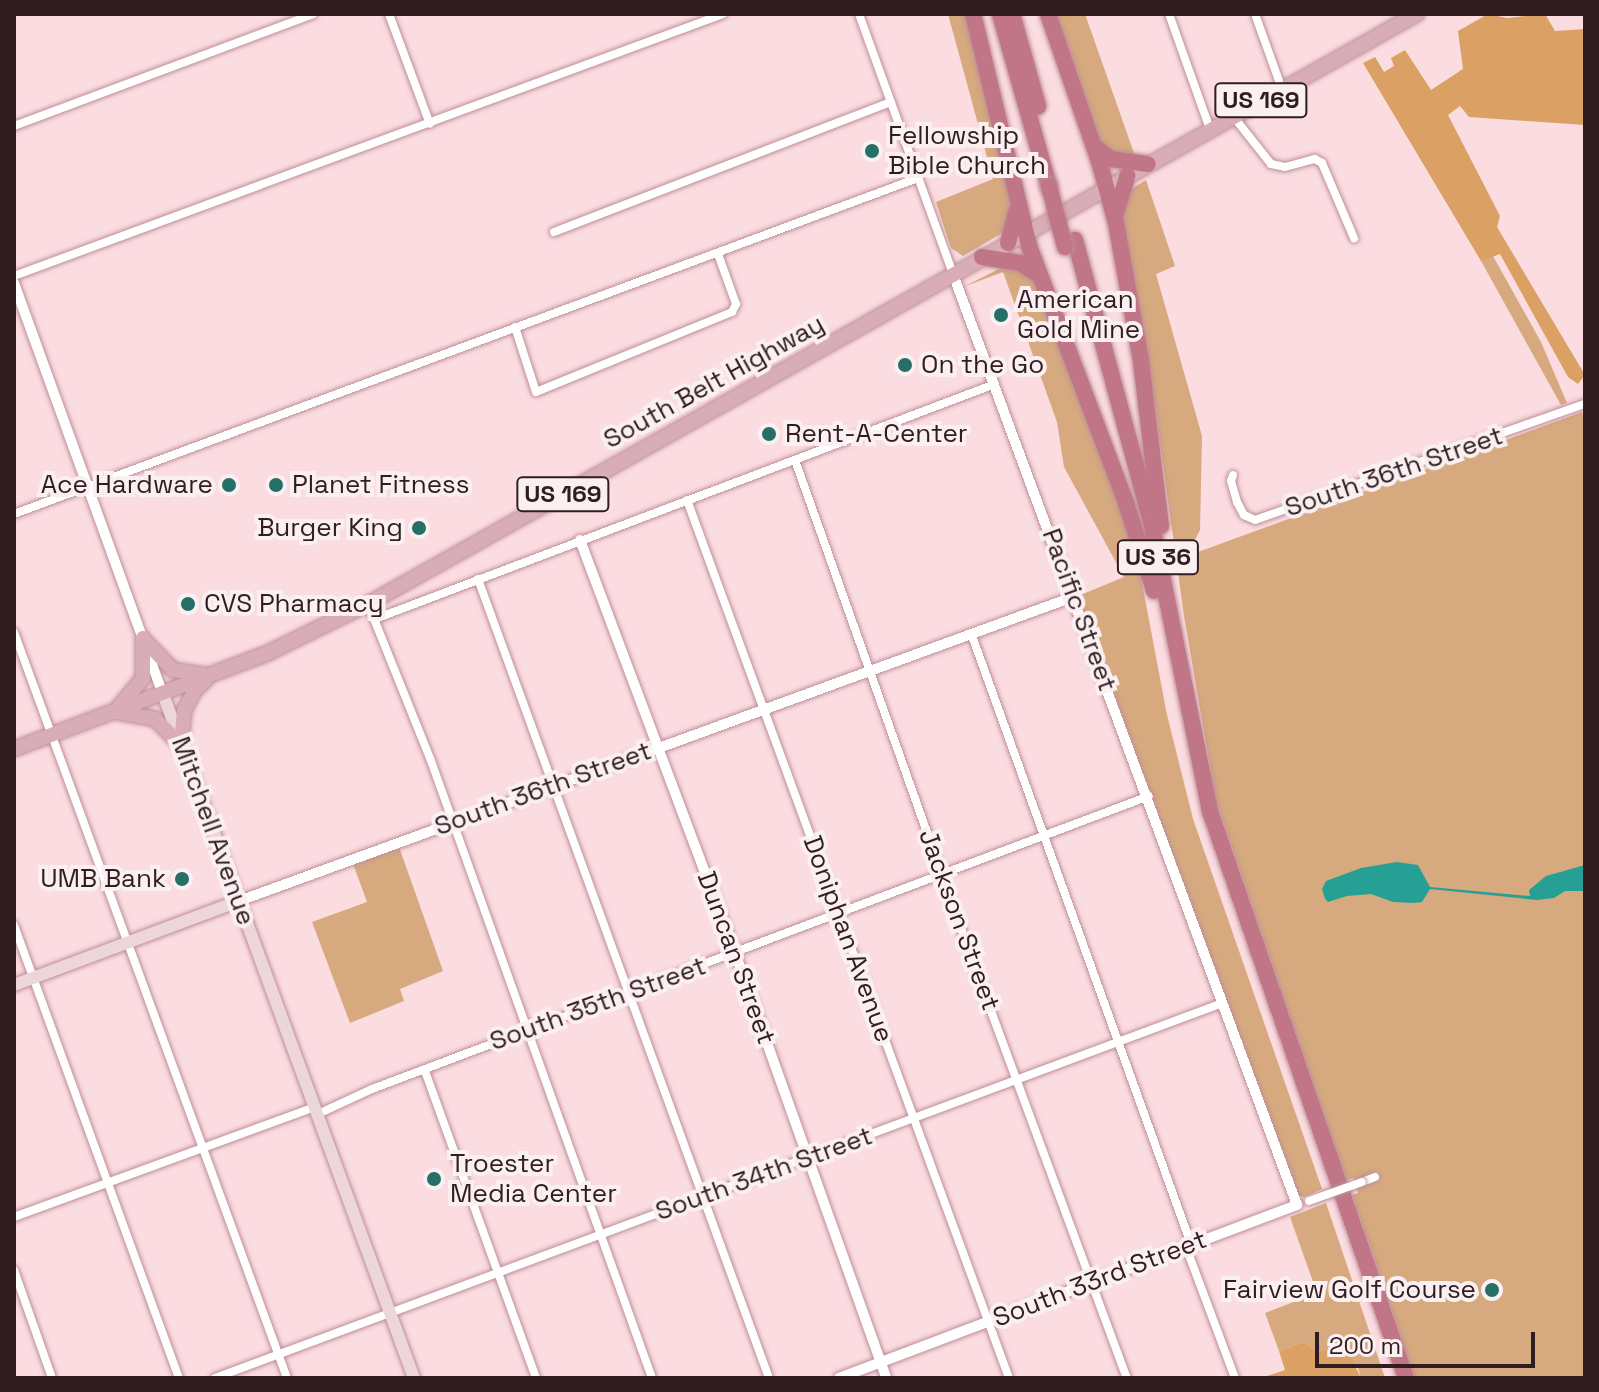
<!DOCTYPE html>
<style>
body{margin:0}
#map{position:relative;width:1599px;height:1392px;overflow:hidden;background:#fbdce1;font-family:"Space Grotesk",sans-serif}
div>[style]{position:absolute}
.green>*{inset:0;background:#d6a97e}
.forest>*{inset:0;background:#daa064}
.water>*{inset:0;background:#26a094}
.roads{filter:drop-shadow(0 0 2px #be8e98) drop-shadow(0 0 2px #be8e98)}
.minor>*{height:8px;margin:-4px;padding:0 4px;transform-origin:4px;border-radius:4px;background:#fff}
.tertiary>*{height:10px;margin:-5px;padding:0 5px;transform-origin:5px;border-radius:5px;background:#fff}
.secondary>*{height:12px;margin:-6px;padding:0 6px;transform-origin:6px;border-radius:6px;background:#ecd6db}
.primary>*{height:14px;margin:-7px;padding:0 7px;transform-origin:7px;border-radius:7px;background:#d9adb7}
.motorway>*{height:16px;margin:-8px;padding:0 8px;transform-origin:8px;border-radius:8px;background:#c07687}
.bridges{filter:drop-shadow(0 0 2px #be8e98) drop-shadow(0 0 2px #be8e98)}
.minor-bridge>*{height:8px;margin:-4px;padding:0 4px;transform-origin:4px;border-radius:4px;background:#fff}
.motorway-bridge>*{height:16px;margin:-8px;padding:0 8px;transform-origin:8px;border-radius:8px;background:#c07687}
.dots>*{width:22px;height:22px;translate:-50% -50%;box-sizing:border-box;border:4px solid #faeff1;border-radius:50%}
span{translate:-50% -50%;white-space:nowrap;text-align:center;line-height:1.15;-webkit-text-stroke:8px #faeff1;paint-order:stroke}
.shield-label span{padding:2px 6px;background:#faeff1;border:2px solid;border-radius:6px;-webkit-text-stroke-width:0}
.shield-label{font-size:24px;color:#301d21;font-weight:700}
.poi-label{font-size:26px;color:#301d21}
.left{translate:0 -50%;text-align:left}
.right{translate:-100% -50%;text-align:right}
.street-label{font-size:26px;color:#301d21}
.frame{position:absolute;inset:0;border:16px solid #301d21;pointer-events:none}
.scale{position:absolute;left:1315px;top:1332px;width:220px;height:36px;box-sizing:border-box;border:4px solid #301d21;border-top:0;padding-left:10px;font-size:24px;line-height:28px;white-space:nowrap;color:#301d21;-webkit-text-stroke:6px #faeff1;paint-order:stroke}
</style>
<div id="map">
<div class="green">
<i style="clip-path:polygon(948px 14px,967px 14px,1013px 208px,1009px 229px,963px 256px,951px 248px,936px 202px,993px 179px)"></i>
<i style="clip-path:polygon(1056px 14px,1085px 14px,1135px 156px,1117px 156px,1102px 144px)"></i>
<i style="clip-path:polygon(1146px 180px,1175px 266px,1156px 274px,1202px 436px,1200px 530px,1187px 556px,1582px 412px,1585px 421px,1585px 1378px,1415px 1378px,1352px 1195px,1358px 1193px,1354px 1178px,1346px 1180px,1216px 801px,1184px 616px,1149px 363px,1120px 220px,1128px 191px)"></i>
<i style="clip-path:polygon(1493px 256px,1541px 342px,1567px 403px,1561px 405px,1481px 261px)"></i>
<i style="clip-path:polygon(1007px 265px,1035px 278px,1124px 513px,1141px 578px,1167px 715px,1193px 819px,1322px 1189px,1304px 1197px,1297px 1195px,1078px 596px,1124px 577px,1064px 467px,1057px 422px,1003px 272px,963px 287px)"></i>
<i style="clip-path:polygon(398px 844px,443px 971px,400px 989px,404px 1001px,350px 1023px,312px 922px,367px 902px,352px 861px)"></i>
<i style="clip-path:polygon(1326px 1203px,1385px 1378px,1361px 1378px,1358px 1368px,1318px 1353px,1304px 1342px,1279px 1351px,1265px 1313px,1317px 1293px,1290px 1217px)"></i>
</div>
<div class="forest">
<i style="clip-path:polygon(1488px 14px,1507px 18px,1545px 14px,1555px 31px,1585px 29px,1585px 125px,1469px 117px,1460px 106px,1448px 115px,1500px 216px,1497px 227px,1585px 375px,1578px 384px,1568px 377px,1500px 254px,1481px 261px,1363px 63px,1375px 57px,1384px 72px,1394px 66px,1391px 58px,1405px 50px,1431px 90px,1463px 69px,1458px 31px)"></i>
<i style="clip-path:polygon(1304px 1342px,1318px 1353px,1344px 1343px,1361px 1378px,1261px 1378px,1285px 1370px,1279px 1351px)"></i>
</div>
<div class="water">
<i style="clip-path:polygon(1397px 862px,1418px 865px,1430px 887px,1530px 896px,1529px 890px,1546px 876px,1585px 865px,1585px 891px,1565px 891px,1554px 898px,1537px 900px,1430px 889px,1422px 902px,1414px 903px,1393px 902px,1371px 894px,1347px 896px,1328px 902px,1325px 899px,1322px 889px,1326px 881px,1361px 868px)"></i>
</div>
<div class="roads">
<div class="minor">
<i style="left:389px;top:14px;width:117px;rotate:69.6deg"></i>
<i style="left:859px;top:14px;width:276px;rotate:70.1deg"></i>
<i style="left:1169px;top:14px;width:122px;rotate:70.4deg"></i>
<i style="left:1255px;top:14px;width:80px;rotate:70.2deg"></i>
<i style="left:1233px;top:116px;width:61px;rotate:51.6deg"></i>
<i style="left:1271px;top:164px;width:14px;rotate:12deg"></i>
<i style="left:1285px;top:167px;width:31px;rotate:-15deg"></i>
<i style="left:1315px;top:159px;width:8px;rotate:30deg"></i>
<i style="left:1322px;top:163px;width:82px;rotate:66.9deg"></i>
<i style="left:14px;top:126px;width:319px;rotate:-20.5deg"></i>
<i style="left:554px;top:232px;width:361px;rotate:-21.1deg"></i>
<i style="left:14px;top:276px;width:756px;rotate:-20.28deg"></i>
<i style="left:515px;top:327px;width:68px;rotate:72.1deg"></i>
<i style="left:536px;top:392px;width:212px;rotate:-22.2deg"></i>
<i style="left:732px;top:312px;width:9px;rotate:-63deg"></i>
<i style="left:736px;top:304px;width:53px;rotate:-109.8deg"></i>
<i style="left:795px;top:460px;width:536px;rotate:70.48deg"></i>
<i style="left:974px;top:965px;width:440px;rotate:69.7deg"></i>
<i style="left:1233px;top:475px;width:6px;rotate:108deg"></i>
<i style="left:1231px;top:481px;width:22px;rotate:74deg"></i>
<i style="left:1237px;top:502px;width:15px;rotate:62deg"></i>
<i style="left:1244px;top:515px;width:12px;rotate:24deg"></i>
<i style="left:1255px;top:520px;width:350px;rotate:-19.4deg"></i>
<i style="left:687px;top:500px;width:935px;rotate:69.86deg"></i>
<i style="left:14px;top:514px;width:964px;rotate:-20.39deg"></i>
<i style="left:478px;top:579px;width:850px;rotate:69.99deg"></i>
<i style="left:368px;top:604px;width:166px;rotate:68.1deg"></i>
<i style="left:430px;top:758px;width:659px;rotate:70.3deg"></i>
<i style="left:375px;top:619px;width:663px;rotate:-20.76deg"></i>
<i style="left:14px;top:632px;width:794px;rotate:69.9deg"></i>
<i style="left:971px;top:633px;width:649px;rotate:70.2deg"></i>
<i style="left:14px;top:925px;width:482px;rotate:70deg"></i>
<i style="left:425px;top:1071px;width:326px;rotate:70.1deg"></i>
<i style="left:318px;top:1114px;width:60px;rotate:-24.8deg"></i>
<i style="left:372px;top:1089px;width:830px;rotate:-20.66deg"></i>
<i style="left:1362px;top:1182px;width:14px;rotate:-21deg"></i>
<i style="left:14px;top:1217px;width:320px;rotate:-20.1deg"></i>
<i style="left:1186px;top:1247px;width:140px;rotate:69.5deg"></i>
<i style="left:14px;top:1270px;width:114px;rotate:70.6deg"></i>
<i style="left:215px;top:1378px;width:1075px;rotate:-20.41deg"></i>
</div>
<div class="tertiary">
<i style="left:14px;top:283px;width:437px;rotate:70.1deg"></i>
<i style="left:580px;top:540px;width:441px;rotate:69.4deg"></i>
<i style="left:735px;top:953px;width:451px;rotate:70.4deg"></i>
<i style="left:239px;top:901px;width:888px;rotate:-20.03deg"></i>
<i style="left:839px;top:1378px;width:490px;rotate:-20.7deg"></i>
<i style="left:1297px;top:1205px;width:993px;rotate:-110.28deg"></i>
</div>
<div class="secondary">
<i style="left:163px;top:694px;width:729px;rotate:69.85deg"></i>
<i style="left:14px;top:985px;width:240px;rotate:-20.5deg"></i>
</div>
<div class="primary">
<i style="left:143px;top:639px;width:43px;rotate:45.9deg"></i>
<i style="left:173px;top:670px;width:31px;rotate:9deg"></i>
<i style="left:118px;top:708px;width:39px;rotate:-50deg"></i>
<i style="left:143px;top:678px;width:40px;rotate:-90deg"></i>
<i style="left:117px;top:712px;width:39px;rotate:10deg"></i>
<i style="left:155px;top:719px;width:37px;rotate:45deg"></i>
<i style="left:181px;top:745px;width:34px;rotate:-85deg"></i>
<i style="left:184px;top:711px;width:22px;rotate:-63deg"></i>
<i style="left:194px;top:691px;width:16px;rotate:-43deg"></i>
<i style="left:14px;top:749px;width:272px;rotate:-20.7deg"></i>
<i style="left:268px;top:653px;width:111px;rotate:-26.1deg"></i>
<i style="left:368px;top:604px;width:1204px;rotate:-29.36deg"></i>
</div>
<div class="motorway">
<i style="left:973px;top:14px;width:239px;rotate:76.4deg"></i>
<i style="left:1029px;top:246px;width:275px;rotate:69.3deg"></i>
<i style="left:1126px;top:503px;width:92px;rotate:72.3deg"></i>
<i style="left:1000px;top:14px;width:179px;rotate:74.1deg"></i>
<i style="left:1012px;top:14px;width:96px;rotate:74.2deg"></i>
<i style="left:1048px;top:14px;width:156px;rotate:70.9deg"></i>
<i style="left:1099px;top:161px;width:64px;rotate:74.7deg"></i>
<i style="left:1116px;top:223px;width:140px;rotate:79.7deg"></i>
<i style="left:1141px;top:361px;width:166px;rotate:83.1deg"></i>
<i style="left:1095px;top:147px;width:20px;rotate:37deg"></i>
<i style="left:1111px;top:159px;width:37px;rotate:8deg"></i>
<i style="left:1116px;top:213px;width:39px;rotate:-73deg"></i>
<i style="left:1075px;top:240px;width:296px;rotate:74.9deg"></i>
<i style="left:1152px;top:526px;width:291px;rotate:78.5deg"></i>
<i style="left:1210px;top:811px;width:600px;rotate:70.93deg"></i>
<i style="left:1008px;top:243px;width:34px;rotate:-75deg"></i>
<i style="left:982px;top:257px;width:38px;rotate:9deg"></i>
<i style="left:1020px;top:263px;width:22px;rotate:32deg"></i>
</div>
</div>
<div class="bridges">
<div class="minor-bridge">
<i style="left:1309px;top:1201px;width:56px;rotate:-19.7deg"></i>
</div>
<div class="motorway-bridge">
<i style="left:1049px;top:186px;width:63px;rotate:75.3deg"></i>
</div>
</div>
<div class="dots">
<i style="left:872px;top:151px;background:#266f67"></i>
<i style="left:1001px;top:315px;background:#266f67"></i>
<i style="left:905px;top:365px;background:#266f67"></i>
<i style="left:769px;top:434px;background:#266f67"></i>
<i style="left:229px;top:485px;background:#266f67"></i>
<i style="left:276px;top:485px;background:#266f67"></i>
<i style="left:419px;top:528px;background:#266f67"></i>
<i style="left:188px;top:604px;background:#266f67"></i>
<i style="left:182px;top:879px;background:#266f67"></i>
<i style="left:434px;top:1179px;background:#266f67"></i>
<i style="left:1492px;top:1290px;background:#266f67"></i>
</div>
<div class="shield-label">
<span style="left:1261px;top:100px">US 169</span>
<span style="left:563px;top:494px">US 169</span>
<span style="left:1158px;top:557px">US 36</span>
</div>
<div class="poi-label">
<span class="left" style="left:888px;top:151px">Fellowship<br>Bible Church</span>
<span class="left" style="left:1017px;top:315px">American<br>Gold Mine</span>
<span class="left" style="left:921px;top:365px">On the Go</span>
<span class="left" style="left:785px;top:434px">Rent-A-Center</span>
<span class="right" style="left:213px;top:485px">Ace Hardware</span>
<span class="left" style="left:292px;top:485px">Planet Fitness</span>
<span class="right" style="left:403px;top:528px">Burger King</span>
<span class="left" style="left:204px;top:604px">CVS Pharmacy</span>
<span class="right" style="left:166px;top:879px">UMB Bank</span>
<span class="left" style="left:450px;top:1179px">Troester<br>Media Center</span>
<span class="right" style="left:1476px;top:1290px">Fairview Golf Course</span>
</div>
<div class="street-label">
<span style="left:714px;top:382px;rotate:-29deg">South Belt Highway</span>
<span style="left:1394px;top:472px;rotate:-19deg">South 36th Street</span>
<span style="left:1079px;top:610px;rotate:70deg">Pacific Street</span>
<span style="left:543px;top:789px;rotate:-20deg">South 36th Street</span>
<span style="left:213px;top:831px;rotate:70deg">Mitchell Avenue</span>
<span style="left:959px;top:920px;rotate:70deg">Jackson Street</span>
<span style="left:848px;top:939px;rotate:70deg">Doniphan Avenue</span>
<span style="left:736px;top:958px;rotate:70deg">Duncan Street</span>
<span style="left:598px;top:1004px;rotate:-20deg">South 35th Street</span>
<span style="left:764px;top:1174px;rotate:-20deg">South 34th Street</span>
<span style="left:1100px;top:1279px;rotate:-21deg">South 33rd Street</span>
</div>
<div class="frame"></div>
<div class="scale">200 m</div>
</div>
